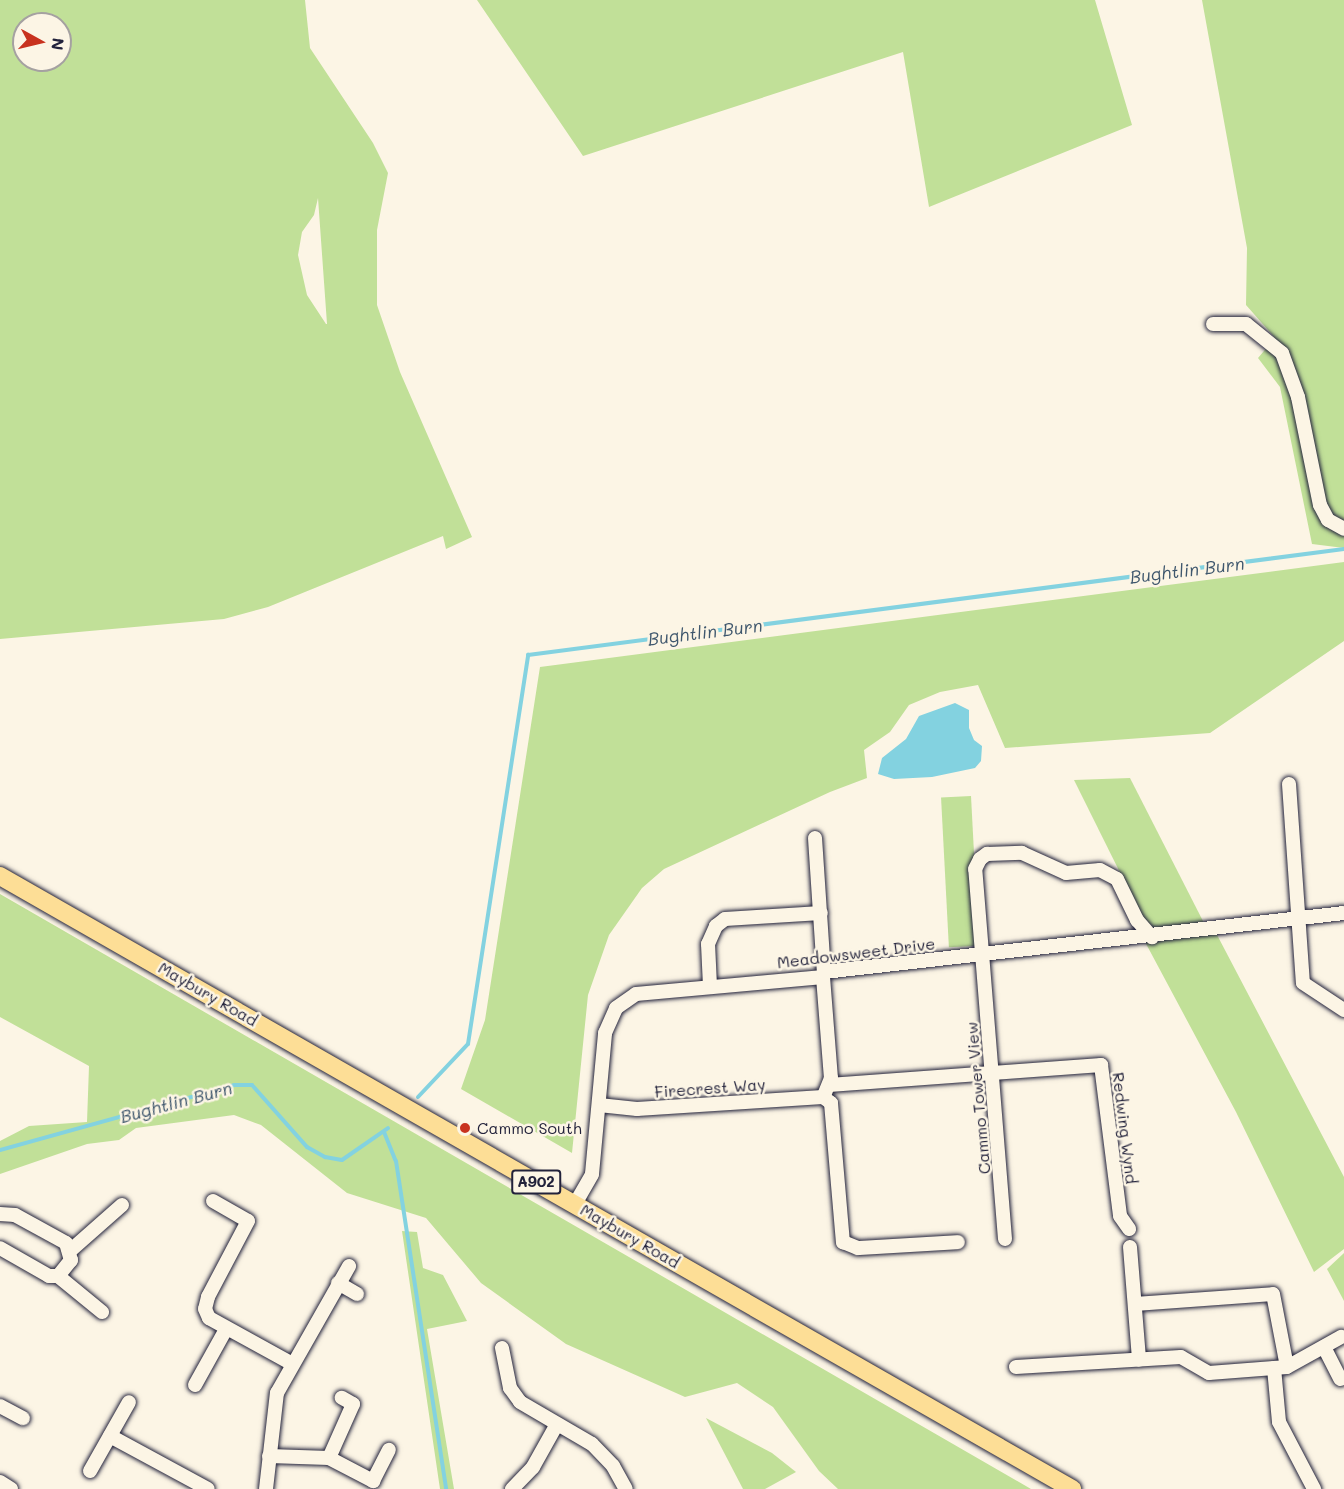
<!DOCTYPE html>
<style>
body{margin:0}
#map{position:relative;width:1344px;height:1489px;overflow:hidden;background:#fcf5e5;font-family:Mali,sans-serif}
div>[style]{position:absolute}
.green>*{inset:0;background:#c1e098;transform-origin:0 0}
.water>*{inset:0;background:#83d2e0}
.stream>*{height:4px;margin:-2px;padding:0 2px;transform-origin:2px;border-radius:2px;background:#83d2e0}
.roads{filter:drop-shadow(0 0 2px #22223b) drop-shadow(0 0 2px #22223b)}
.minor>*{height:14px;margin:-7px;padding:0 7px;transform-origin:7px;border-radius:7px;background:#fcf5e5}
.major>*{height:18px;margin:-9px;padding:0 9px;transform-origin:9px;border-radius:9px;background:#fdde96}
.dots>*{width:16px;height:16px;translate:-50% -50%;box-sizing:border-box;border:3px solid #fcf5e5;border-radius:50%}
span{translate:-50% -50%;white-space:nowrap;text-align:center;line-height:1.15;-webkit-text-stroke:5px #fcf5e5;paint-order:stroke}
.shield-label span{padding:2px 4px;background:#fcf5e5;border:2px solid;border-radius:4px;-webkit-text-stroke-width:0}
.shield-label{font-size:15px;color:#22223b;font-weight:700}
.street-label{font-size:16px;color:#22223b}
.poi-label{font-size:16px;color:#22223b}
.left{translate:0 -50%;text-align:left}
.water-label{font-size:18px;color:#3f576d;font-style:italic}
.north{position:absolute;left:12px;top:12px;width:60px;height:60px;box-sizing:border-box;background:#fcf5e5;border:2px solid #a5a1a1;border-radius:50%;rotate:98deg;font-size:16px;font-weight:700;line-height:24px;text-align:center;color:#22223b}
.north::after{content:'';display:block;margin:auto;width:21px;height:27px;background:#c8321e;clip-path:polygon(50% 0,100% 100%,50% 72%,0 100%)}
</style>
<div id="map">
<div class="green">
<i style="clip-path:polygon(evenodd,0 0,305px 0,310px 48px,373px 143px,388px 173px,377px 230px,377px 305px,400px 372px,472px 537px,446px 549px,443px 536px,268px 607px,224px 619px,0 639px,0 0,24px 24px,60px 24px,60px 60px,24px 60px,24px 24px,0 0,318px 198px,327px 324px,326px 324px,307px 295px,298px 255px,302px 232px,314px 215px,318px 198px)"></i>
<i style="clip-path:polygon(477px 0,1095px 0,1132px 125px,929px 207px,903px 52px,583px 156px)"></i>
<i style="clip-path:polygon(1202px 0,1344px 0,1344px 548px,1312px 544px,1280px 387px,1258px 358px,1275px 338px,1246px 305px,1247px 248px)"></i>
<i style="clip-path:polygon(1344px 562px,1344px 641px,1210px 733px,1005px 748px,978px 685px,940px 692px,909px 705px,890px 732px,864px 750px,867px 778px,830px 792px,664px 869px,642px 888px,609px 935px,588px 995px,572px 1153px,461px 1089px,485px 1020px,540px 667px)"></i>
<i style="clip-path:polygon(1130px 778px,1206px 927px,1152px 937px,1074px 780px)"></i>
<i style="left:971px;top:796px;width:150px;height:30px;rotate:87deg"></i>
<i style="clip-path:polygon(0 894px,1031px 1489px,838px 1489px,819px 1471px,773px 1407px,737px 1383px,685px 1397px,566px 1344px,481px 1283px,426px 1218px,347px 1193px,261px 1125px,234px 1115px,136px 1128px,119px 1140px,87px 1144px,0 1174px,0 1141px,29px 1126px,87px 1122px,89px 1066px,0 1017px)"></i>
<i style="clip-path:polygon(1215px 931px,1344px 1177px,1344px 1249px,1314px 1272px,1236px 1112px,1144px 940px)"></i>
<i style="clip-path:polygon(402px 1231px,417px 1232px,423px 1268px,443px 1275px,467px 1321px,427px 1329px,454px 1489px,440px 1489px)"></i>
<i style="clip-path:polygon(1344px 1253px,1344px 1301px,1327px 1269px)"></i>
<i style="clip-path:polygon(706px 1418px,772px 1453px,796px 1472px,765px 1489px,743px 1489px)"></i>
</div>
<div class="water">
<i style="clip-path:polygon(955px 703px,969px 710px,969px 728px,974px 740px,982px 746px,981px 761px,975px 768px,932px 777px,894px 779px,878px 774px,882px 758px,906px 739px,919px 716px)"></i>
</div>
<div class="stream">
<i style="left:418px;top:1097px;width:73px;rotate:-46.7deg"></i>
<i style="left:468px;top:1044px;width:394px;rotate:-81.2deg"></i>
<i style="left:528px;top:655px;width:823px;rotate:-7.4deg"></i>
<i style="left:384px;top:1132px;width:31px;rotate:68deg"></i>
<i style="left:396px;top:1161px;width:332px;rotate:81.3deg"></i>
<i style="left:0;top:1150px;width:243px;rotate:-15.5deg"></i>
<i style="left:234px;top:1085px;width:18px"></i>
<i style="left:252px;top:1085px;width:83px;rotate:48.4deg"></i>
<i style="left:307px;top:1147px;width:21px;rotate:29deg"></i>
<i style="left:325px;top:1157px;width:17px;rotate:10deg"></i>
<i style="left:342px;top:1160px;width:56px;rotate:-34.8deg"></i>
</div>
<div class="roads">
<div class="minor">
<i style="left:1213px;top:324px;width:33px"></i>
<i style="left:1246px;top:324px;width:46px;rotate:38.9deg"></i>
<i style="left:1282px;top:353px;width:47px;rotate:70deg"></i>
<i style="left:1298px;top:397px;width:110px;rotate:78.5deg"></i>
<i style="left:1320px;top:505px;width:17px;rotate:62deg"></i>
<i style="left:1328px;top:520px;width:18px;rotate:29deg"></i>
<i style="left:1289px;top:784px;width:199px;rotate:86deg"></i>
<i style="left:1303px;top:983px;width:49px;rotate:33.4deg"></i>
<i style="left:815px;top:838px;width:134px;rotate:86.2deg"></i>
<i style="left:823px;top:977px;width:101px;rotate:85.5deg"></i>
<i style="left:831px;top:1078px;width:16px;rotate:112deg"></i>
<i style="left:710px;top:986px;width:42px;rotate:-92.7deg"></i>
<i style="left:708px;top:944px;width:20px;rotate:-66deg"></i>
<i style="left:716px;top:926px;width:11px;rotate:-38deg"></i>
<i style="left:725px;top:919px;width:96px;rotate:-3.6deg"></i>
<i style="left:829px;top:1085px;width:273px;rotate:-4.2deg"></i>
<i style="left:1101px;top:1065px;width:152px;rotate:82.8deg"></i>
<i style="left:1120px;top:1216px;width:16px;rotate:55deg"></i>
<i style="left:823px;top:1097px;width:10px;rotate:37deg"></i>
<i style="left:831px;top:1103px;width:140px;rotate:85.1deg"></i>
<i style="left:843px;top:1242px;width:16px;rotate:22deg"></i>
<i style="left:858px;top:1248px;width:100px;rotate:-3.4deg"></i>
<i style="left:599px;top:1105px;width:38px;rotate:6deg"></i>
<i style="left:637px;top:1109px;width:186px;rotate:-3.7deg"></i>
<i style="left:213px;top:1201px;width:40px;rotate:29.7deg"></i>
<i style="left:248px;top:1221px;width:86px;rotate:117.8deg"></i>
<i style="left:208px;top:1297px;width:12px;rotate:104deg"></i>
<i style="left:205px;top:1309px;width:10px;rotate:66deg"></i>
<i style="left:209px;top:1318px;width:94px;rotate:28.8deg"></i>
<i style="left:575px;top:1204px;width:34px;rotate:-60deg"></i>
<i style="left:592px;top:1174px;width:142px;rotate:-84.7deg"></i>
<i style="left:605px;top:1033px;width:27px;rotate:-66deg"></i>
<i style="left:616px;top:1008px;width:24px;rotate:-35deg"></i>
<i style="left:636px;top:994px;width:188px;rotate:-5.2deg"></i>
<i style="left:823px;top:977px;width:5px;rotate:-79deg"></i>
<i style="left:824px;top:972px;width:523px;rotate:-6.47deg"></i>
<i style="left:0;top:1214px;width:15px;rotate:4deg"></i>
<i style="left:15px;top:1215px;width:58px;rotate:28.8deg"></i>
<i style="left:66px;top:1243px;width:18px;rotate:74deg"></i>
<i style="left:71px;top:1260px;width:21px;rotate:129deg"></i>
<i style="left:58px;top:1276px;width:9px;rotate:180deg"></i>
<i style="left:49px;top:1276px;width:56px;rotate:-150.3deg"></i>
<i style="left:1005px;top:1239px;width:371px;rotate:-94.6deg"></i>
<i style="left:975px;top:869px;width:11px;rotate:-63deg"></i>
<i style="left:980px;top:859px;width:9px;rotate:-36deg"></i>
<i style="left:987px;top:854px;width:35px;rotate:-2deg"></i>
<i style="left:1022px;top:853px;width:48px;rotate:24.4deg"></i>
<i style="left:1066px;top:873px;width:34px;rotate:-5deg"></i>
<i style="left:1100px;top:870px;width:19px;rotate:28deg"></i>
<i style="left:1117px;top:879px;width:46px;rotate:64deg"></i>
<i style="left:1137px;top:920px;width:23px;rotate:49deg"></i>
<i style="left:1130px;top:1247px;width:113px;rotate:85.4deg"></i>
<i style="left:71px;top:1250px;width:68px;rotate:-41.4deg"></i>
<i style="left:58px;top:1276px;width:57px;rotate:39.3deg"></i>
<i style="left:338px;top:1283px;width:22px;rotate:30deg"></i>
<i style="left:1135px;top:1304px;width:138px;rotate:-4.1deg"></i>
<i style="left:1273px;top:1294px;width:74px;rotate:79.1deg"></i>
<i style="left:1324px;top:1347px;width:36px;rotate:63deg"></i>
<i style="left:502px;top:1348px;width:41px;rotate:78.7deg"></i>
<i style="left:510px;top:1388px;width:17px;rotate:54deg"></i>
<i style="left:520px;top:1402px;width:83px;rotate:30.3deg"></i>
<i style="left:592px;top:1444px;width:30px;rotate:46deg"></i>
<i style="left:613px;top:1466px;width:26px;rotate:61deg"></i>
<i style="left:1016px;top:1367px;width:165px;rotate:-3.5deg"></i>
<i style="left:1181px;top:1357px;width:32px;rotate:30deg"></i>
<i style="left:1209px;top:1373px;width:78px;rotate:-4.4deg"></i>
<i style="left:1287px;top:1367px;width:62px;rotate:-29.1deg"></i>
<i style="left:1274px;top:1368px;width:54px;rotate:84.7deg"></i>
<i style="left:1279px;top:1422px;width:76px;rotate:62.4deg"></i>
<i style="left:195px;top:1385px;width:64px;rotate:-61deg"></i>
<i style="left:0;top:1406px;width:26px;rotate:28deg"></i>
<i style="left:110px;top:1436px;width:111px;rotate:28.4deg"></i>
<i style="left:269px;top:1456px;width:60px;rotate:1.9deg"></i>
<i style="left:329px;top:1458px;width:50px;rotate:27.6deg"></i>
<i style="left:373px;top:1481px;width:35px;rotate:-63deg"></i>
<i style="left:329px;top:1458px;width:59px;rotate:-66deg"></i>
<i style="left:353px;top:1404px;width:13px;rotate:-151deg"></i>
<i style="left:90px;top:1471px;width:79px;rotate:-60.5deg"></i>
<i style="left:0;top:1482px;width:13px;rotate:32deg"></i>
<i style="left:266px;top:1489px;width:97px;rotate:-83.5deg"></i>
<i style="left:277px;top:1393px;width:146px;rotate:-60.4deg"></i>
<i style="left:512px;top:1489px;width:30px;rotate:-46deg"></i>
<i style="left:533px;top:1467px;width:49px;rotate:-60.8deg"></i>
</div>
<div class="major">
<i style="left:0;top:876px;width:1235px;rotate:29.76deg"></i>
</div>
</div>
<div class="dots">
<i style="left:465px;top:1128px;background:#c8321e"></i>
</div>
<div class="shield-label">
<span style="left:536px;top:1182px">A902</span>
</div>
<div class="street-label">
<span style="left:856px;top:953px;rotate:-7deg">Meadowsweet Drive</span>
<span style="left:208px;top:994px;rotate:30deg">Maybury Road</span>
<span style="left:710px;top:1088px;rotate:-4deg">Firecrest Way</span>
<span style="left:978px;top:1098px;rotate:-95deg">Cammo Tower View</span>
<span style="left:1125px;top:1128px;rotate:83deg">Redwing Wynd</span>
<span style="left:630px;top:1236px;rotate:30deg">Maybury Road</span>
</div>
<div class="poi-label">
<span class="left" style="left:477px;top:1128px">Cammo South</span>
</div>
<div class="water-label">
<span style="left:1187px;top:570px;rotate:-7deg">Bughtlin Burn</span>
<span style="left:705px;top:632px;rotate:-7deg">Bughtlin Burn</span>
<span style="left:176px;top:1102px;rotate:-15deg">Bughtlin Burn</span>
</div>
<div class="north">N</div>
</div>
